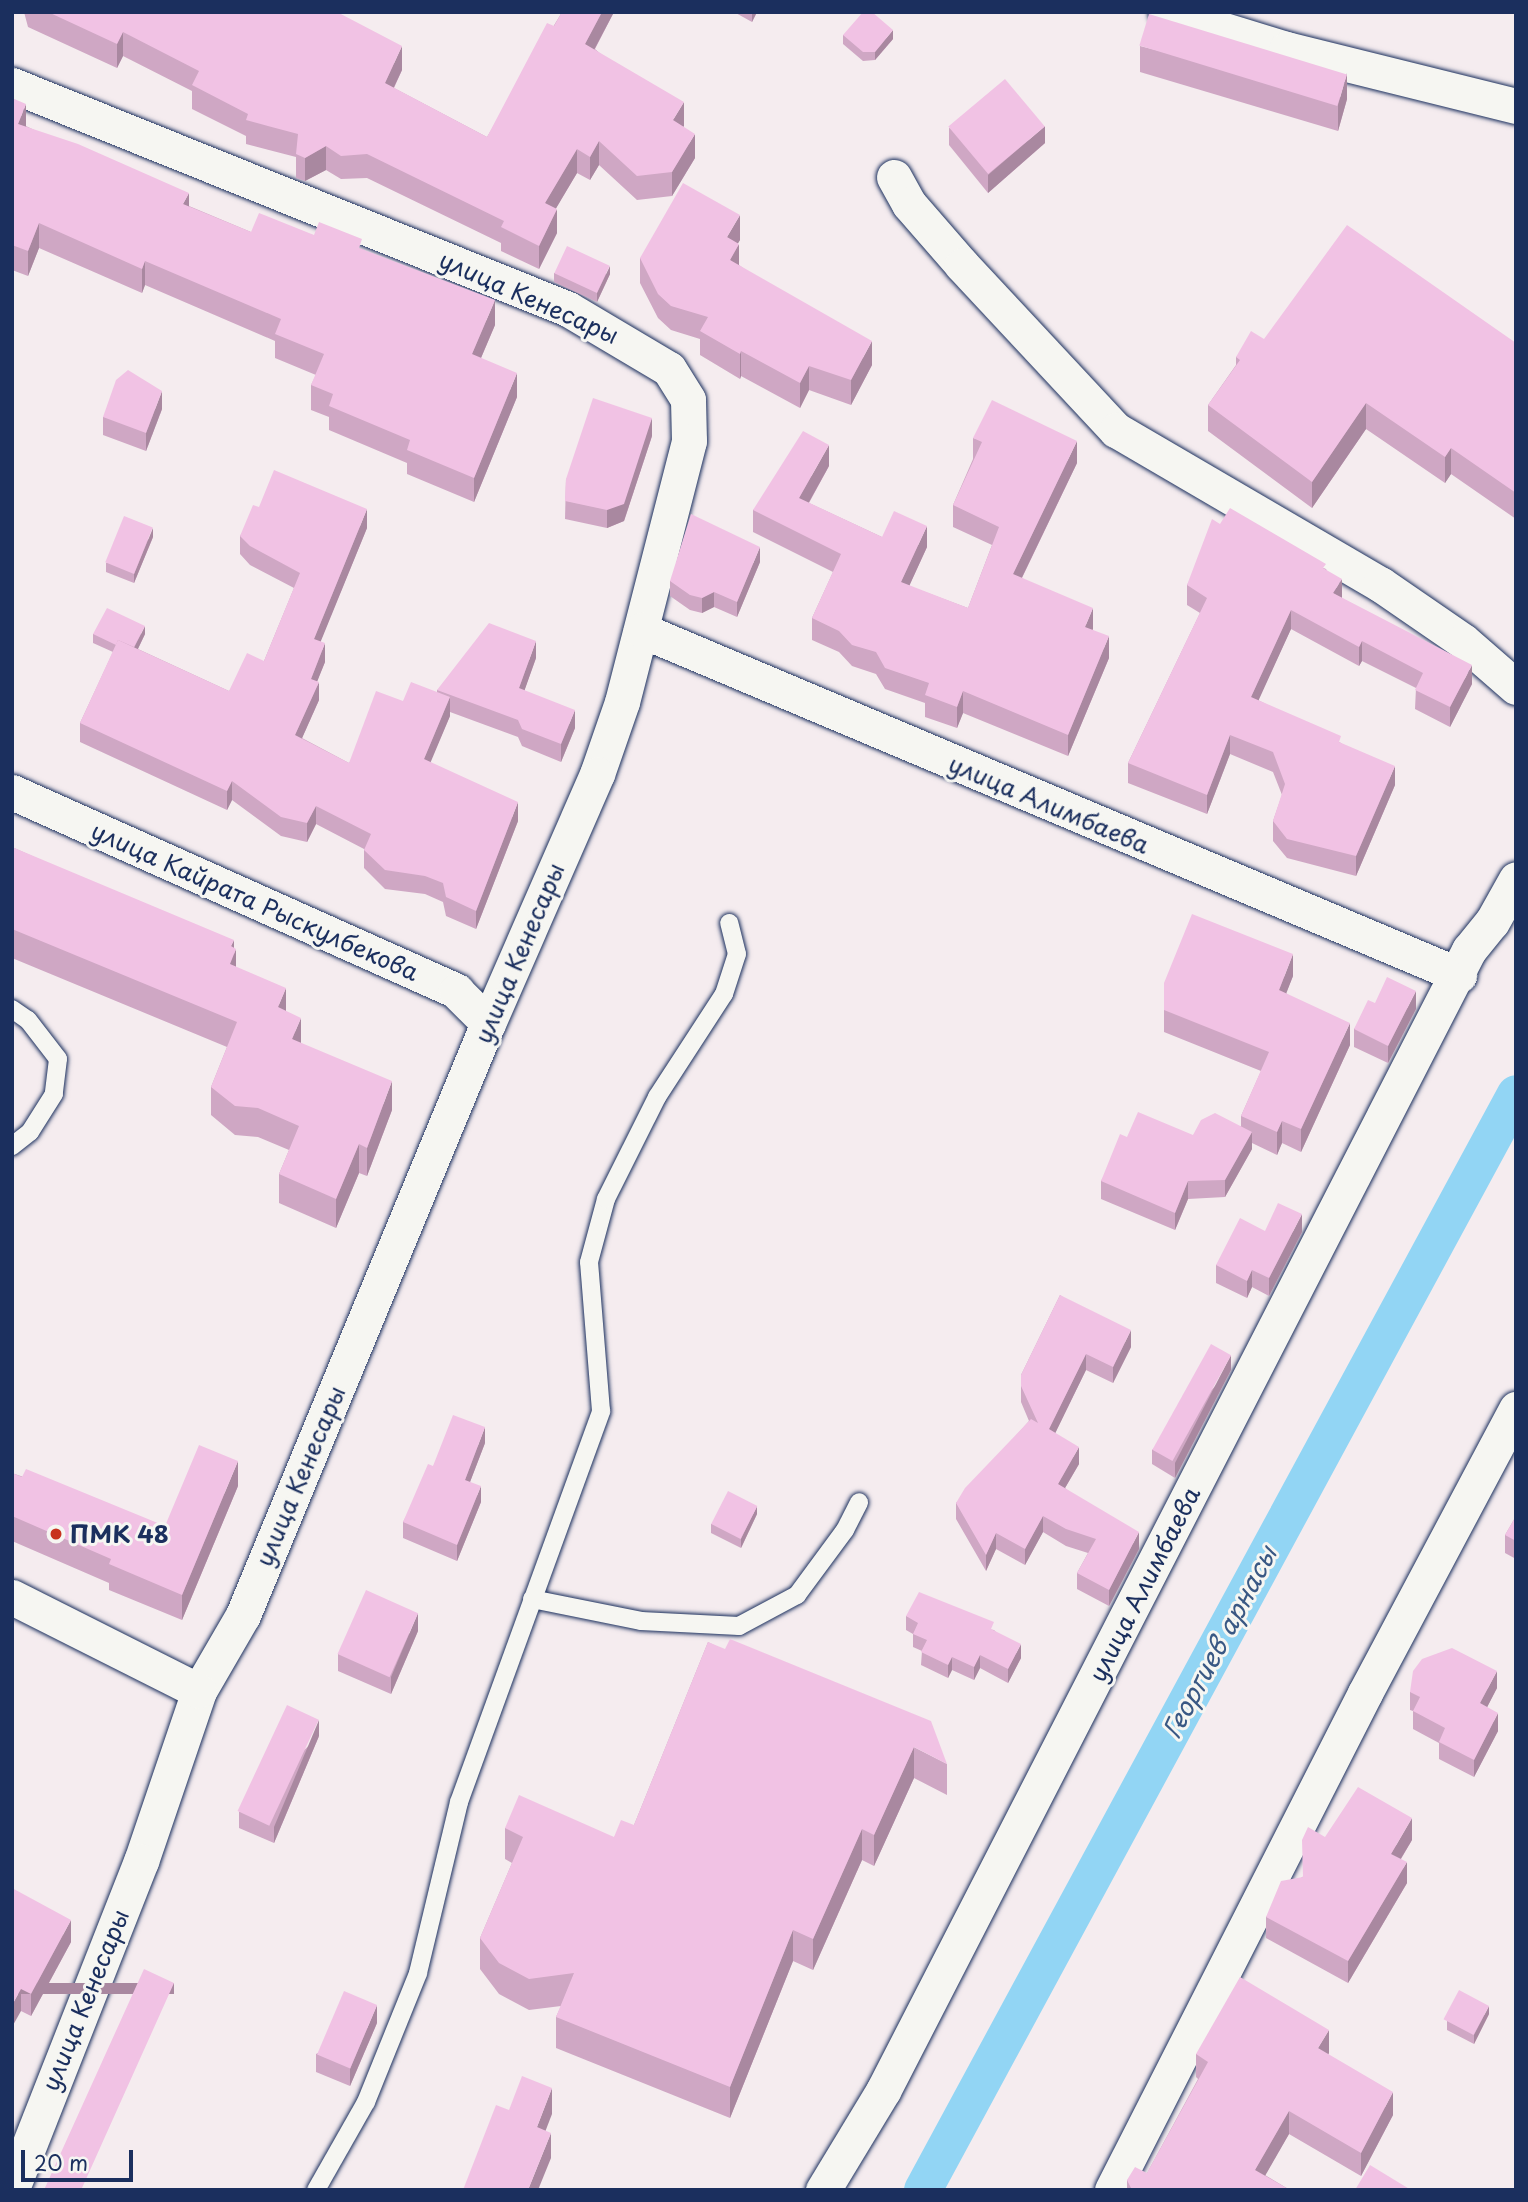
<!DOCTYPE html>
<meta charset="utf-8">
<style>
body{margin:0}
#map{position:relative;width:1528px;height:2202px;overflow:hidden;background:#f5ecef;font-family:"Playpen Sans",sans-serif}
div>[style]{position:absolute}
.canal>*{height:38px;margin:-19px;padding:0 19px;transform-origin:19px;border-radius:19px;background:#92d5f4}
.roads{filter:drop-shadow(0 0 2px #1b2f5e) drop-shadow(0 0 2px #1b2f5e)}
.lane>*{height:18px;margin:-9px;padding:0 9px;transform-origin:9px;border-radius:9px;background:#f6f6f2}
.street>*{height:35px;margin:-17.5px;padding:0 17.5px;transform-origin:17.5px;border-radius:17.5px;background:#f6f6f2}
.wall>*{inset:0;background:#cfa7c4}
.shaded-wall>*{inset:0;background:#a988a0;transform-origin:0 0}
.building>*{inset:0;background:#f1c2e4;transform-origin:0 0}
.dots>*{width:19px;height:19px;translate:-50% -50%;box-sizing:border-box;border:4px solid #f6f6f2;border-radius:50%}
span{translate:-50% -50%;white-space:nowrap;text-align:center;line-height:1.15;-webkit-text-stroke:6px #f6f6f2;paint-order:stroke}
.street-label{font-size:24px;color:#1b2f5e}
.poi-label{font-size:24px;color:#1b2f5e;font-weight:700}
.left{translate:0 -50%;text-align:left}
.water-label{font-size:26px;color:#395884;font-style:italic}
.frame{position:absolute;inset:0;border:14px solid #1b2f5e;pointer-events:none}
.scale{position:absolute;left:21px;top:2150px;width:112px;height:32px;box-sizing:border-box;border:4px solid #1b2f5e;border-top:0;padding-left:9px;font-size:21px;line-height:24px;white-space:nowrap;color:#1b2f5e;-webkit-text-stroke:5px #f6f6f2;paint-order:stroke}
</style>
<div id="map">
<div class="canal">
<i style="left:923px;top:2190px;width:1246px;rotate:-61.58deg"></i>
</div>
<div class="roads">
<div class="lane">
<i style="left:12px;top:1009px;width:19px;rotate:35deg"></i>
<i style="left:28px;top:1020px;width:49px;rotate:52.4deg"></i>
<i style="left:58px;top:1059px;width:35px;rotate:97deg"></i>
<i style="left:54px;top:1094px;width:45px;rotate:122.3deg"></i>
<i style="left:30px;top:1132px;width:23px;rotate:142deg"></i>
<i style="left:532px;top:1599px;width:111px;rotate:11.4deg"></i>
<i style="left:641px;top:1621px;width:98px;rotate:2.9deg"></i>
<i style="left:739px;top:1626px;width:66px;rotate:-28.1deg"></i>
<i style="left:797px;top:1595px;width:81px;rotate:-53.6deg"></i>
<i style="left:845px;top:1530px;width:31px;rotate:-63deg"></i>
<i style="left:316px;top:2190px;width:101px;rotate:-60.4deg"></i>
<i style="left:366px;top:2102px;width:139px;rotate:-68deg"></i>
<i style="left:418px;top:1973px;width:176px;rotate:-76.5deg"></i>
<i style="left:459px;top:1802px;width:416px;rotate:-70deg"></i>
<i style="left:601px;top:1411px;width:149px;rotate:-94.6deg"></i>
<i style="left:589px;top:1262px;width:65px;rotate:-74.9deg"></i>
<i style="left:606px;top:1199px;width:114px;rotate:-63.4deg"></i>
<i style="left:657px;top:1097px;width:123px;rotate:-57deg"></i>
<i style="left:724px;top:994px;width:42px;rotate:-72deg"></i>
<i style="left:737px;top:954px;width:32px;rotate:-104deg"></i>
</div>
<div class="street">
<i style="left:1166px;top:12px;width:126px;rotate:17.1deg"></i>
<i style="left:1286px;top:49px;width:237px;rotate:13.9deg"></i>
<i style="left:12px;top:85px;width:599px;rotate:21.94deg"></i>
<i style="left:568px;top:309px;width:117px;rotate:30.7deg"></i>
<i style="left:669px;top:369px;width:36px;rotate:58deg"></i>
<i style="left:688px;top:400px;width:41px;rotate:88.6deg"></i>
<i style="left:689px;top:441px;width:269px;rotate:104.4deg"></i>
<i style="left:622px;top:702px;width:76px;rotate:109.1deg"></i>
<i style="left:597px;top:774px;width:272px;rotate:113.6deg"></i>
<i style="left:488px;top:1023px;width:641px;rotate:112.48deg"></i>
<i style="left:243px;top:1615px;width:88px;rotate:120.1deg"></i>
<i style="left:199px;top:1691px;width:180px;rotate:108.8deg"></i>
<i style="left:141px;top:1861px;width:352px;rotate:111.5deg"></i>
<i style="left:894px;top:177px;width:31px;rotate:61deg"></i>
<i style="left:909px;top:204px;width:81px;rotate:49deg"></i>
<i style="left:962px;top:265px;width:226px;rotate:47deg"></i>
<i style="left:1116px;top:430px;width:306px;rotate:30.3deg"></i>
<i style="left:1380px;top:584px;width:101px;rotate:34.5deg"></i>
<i style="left:1463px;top:641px;width:70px;rotate:41deg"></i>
<i style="left:641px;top:630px;width:888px;rotate:22.87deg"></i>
<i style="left:12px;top:792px;width:487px;rotate:24.1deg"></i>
<i style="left:456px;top:991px;width:45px;rotate:45deg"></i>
<i style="left:12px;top:1597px;width:209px;rotate:26.7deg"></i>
<i style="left:823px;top:2190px;width:116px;rotate:-58.8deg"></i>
<i style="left:883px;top:2091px;width:1283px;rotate:-62.82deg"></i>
<i style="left:1469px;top:950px;width:36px;rotate:-51deg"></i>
<i style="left:1492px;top:922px;width:49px;rotate:-60.8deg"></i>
<i style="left:1112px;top:2190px;width:558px;rotate:-63.02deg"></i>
<i style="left:1365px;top:1693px;width:322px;rotate:-62deg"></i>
</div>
</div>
<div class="wall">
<i style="clip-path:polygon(24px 12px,337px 12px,402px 70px,394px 88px,487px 137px,562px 12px,614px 12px,595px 49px,683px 127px,695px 158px,672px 196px,637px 200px,599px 165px,590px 180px,577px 173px,556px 208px,557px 233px,539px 269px,501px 251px,501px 243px,367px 178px,341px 179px,326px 170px,305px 181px,296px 178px,296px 157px,246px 144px,246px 136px,192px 109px,192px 91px,123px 56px,117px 68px,28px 27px)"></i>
<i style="clip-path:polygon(734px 12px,757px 12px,752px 22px)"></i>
<i style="clip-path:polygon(843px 35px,893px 39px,875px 60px,863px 61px,843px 44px)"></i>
<i style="clip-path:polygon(1140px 46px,1347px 99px,1338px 131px,1140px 72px)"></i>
<i style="clip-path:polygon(12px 98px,26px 126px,189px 206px,251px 232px,314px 235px,362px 249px,495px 325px,481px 358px,517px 397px,474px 502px,407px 474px,407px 463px,329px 430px,329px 417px,311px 410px,311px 385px,316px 375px,275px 358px,275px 341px,145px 285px,142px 293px,39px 248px,28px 276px,12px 270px)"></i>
<i style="clip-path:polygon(949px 128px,1045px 143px,988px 193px,949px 145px)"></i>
<i style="clip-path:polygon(740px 240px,738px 243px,739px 265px,872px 365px,851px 405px,809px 390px,800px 408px,741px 376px,740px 379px,700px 355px,700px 339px,671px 330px,658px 318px,640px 283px,640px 258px)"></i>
<i style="clip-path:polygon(554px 273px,610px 274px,597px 302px,554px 282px)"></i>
<i style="clip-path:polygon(1264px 339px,1516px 343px,1516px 519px,1451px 474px,1445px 483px,1366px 429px,1312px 508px,1208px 431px,1208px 405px,1236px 365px,1236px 357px)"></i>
<i style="clip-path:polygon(162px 409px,146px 451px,103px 435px,103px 417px)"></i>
<i style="clip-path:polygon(652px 436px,624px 521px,607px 528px,565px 519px,566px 479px)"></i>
<i style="clip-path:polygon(973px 438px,1077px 463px,1022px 578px,1093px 630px,1109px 658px,1068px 756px,963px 713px,957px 728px,925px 717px,925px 703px,885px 689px,876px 674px,852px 666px,839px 652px,812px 640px,812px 618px,833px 572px,753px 532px,753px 510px,829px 466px,809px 503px,882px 537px,927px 547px,909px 586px,968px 608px,992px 545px,953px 527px,953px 505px,973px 459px)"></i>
<i style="clip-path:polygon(259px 507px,367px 528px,320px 642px,325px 662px,317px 681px,319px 700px,302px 738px,349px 763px,403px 701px,437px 692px,437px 690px,536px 658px,524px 691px,575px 728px,561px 762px,522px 746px,518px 737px,450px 712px,450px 716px,430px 762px,518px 821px,476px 929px,446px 916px,443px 902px,425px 894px,385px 889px,364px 868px,364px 849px,316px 824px,307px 842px,281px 836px,232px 800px,227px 810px,80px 742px,80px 723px,113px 652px,93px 643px,93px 634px,145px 634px,138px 649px,229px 691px,264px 661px,294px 588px,250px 565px,240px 554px,240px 536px)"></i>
<i style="clip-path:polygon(1220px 524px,1326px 569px,1342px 598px,1472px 684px,1450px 727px,1415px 709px,1416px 688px,1362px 661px,1359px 666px,1291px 629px,1258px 700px,1341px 743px,1395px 785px,1356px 876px,1287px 858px,1273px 841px,1273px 821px,1282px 795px,1273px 772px,1230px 754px,1207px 814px,1128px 783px,1128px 763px,1200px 613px,1187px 605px,1187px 585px)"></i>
<i style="clip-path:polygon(153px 537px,134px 583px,106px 572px,106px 563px)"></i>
<i style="clip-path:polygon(760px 562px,737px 617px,714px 607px,702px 613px,690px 610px,670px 596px,670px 581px)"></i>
<i style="clip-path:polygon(12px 847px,234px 947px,236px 967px,286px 1011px,301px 1043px,392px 1110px,367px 1176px,359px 1173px,336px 1228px,279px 1203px,279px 1174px,289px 1150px,258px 1137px,235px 1135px,211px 1115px,211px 1087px,227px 1047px,12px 958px)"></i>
<i style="clip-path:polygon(1293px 976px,1286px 993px,1350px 1045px,1301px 1152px,1282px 1143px,1277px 1155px,1252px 1143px,1252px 1149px,1225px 1197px,1188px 1199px,1175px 1230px,1101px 1199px,1101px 1181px,1127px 1137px,1193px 1135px,1241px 1126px,1241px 1116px,1261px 1071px,1164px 1032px,1164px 983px)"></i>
<i style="clip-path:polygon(1375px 1003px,1416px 1009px,1388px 1063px,1354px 1047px,1354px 1029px)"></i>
<i style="clip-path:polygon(1265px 1231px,1302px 1232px,1269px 1296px,1252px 1287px,1247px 1298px,1216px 1283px,1216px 1265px)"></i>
<i style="clip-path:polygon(1060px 1295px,1131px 1347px,1113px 1383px,1086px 1370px,1055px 1433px,1079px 1464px,1065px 1488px,1139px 1549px,1109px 1606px,1077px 1589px,1077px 1573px,1088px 1553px,1066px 1546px,1043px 1532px,1025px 1565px,996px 1549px,986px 1571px,956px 1519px,956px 1503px,1029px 1421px,1021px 1402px,1021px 1375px)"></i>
<i style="clip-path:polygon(1231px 1370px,1175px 1478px,1152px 1464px,1152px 1450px)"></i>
<i style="clip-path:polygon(485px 1443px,470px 1482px,481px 1502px,457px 1561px,403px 1538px,403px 1522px,433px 1466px)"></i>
<i style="clip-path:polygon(12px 1473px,165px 1526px,238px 1486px,182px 1620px,109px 1590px,109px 1583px,12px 1541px)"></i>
<i style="clip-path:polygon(757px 1514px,741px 1548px,711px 1533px,711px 1524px)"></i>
<i style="clip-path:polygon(1516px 1516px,1516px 1559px,1505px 1553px,1505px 1535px)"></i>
<i style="clip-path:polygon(906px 1616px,994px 1630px,1021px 1658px,1008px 1683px,980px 1668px,974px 1680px,952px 1670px,948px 1678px,921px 1665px,922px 1651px,913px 1647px,913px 1634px,906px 1630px)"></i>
<i style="clip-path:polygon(418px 1631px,391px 1694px,338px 1671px,338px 1654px)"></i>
<i style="clip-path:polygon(708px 1642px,947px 1764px,947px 1795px,914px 1778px,874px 1866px,862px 1860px,813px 1970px,793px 1961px,730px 2118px,556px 2048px,556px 2017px,561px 2006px,529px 2010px,499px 1994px,480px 1969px,480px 1938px,512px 1863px,505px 1859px,505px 1828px,614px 1837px,634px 1825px)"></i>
<i style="clip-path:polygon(1497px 1688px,1487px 1707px,1498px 1731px,1474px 1777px,1439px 1759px,1439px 1743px,1413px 1729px,1413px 1711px,1410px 1710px,1410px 1692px)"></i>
<i style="clip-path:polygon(319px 1736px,274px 1843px,239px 1828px,239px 1812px)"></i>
<i style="clip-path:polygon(1412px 1840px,1401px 1859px,1407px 1883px,1348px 1983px,1266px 1938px,1266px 1917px,1302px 1877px)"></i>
<i style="clip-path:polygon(12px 1888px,71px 1942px,31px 2016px,21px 2011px)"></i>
<i style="clip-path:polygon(1489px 2014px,1474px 2044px,1447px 2030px,1447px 2021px)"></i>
<i style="clip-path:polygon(377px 2023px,350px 2086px,316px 2072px,316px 2054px)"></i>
<i style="clip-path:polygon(1329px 2053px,1328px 2054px,1393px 2115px,1361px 2176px,1289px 2134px,1265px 2175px,1290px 2190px,1127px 2190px,1127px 2180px,1147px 2173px,1198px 2079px,1196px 2077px,1196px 2054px)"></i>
</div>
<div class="shaded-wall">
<i style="clip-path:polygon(602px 12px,614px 12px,585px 67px,585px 44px)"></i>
<i style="clip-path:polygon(752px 12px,757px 12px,752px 22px)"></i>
<i style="clip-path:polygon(893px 30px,893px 39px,875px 60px,875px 52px)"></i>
<i style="clip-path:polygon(123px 32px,123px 56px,117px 68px,117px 44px)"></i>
<i style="clip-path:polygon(402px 46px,402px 70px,385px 106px,385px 83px)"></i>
<i style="clip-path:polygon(1347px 73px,1347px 99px,1338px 131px,1338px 105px)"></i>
<i style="clip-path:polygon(684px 102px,684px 126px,673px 144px,673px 120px)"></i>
<i style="clip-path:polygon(26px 104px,26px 128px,18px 124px)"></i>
<i style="clip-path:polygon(1045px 126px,1045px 143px,988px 193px,988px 175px)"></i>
<i style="clip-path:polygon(695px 134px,695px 158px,672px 196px,672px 172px)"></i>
<i style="clip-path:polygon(599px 141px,599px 165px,590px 180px,590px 157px)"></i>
<i style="clip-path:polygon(326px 146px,326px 170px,305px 181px,305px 158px)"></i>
<i style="clip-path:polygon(577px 149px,577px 173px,545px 227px,545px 203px)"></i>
<i style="clip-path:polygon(189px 193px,189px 217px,183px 204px)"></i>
<i style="clip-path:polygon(557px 209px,557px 233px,539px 269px,539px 246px)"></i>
<i style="clip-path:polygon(740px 215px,740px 240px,727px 261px,727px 237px)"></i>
<i style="clip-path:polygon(39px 223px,39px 248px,28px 276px,28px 251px)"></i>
<i style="clip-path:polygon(739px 244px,739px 268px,730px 260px)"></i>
<i style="clip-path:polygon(145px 261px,145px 285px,142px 293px,142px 269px)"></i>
<i style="clip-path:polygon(610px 266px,610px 274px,597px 302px,597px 293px)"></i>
<i style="clip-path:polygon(495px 300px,495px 325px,472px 379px,472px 354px)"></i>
<i style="clip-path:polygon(872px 341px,872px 365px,851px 405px,851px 380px)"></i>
<i style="clip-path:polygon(741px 351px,741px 376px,740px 379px,740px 354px)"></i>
<i style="clip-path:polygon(809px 366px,809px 390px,800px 408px,800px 383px)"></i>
<i style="clip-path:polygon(517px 373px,517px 397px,474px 502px,474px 478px)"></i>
<i style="clip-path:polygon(162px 391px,162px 409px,146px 451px,146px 433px)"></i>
<i style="clip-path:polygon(1366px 403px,1366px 429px,1312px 508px,1312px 482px)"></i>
<i style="clip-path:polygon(652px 418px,652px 436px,624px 521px,607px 528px,607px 510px)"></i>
<i style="clip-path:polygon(1077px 441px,1077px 463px,1013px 596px,1013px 574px)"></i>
<i style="clip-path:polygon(829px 445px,829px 466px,799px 520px,799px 498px)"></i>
<i style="clip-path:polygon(1451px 448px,1451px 474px,1445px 483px,1445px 457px)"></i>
<i style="clip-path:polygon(367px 509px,367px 528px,314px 658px,314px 639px)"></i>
<i style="clip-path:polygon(927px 526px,927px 547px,901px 604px,901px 582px)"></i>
<i style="clip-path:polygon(153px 528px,153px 537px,134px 583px,134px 574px)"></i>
<i style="clip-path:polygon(760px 547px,760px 562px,737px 617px,737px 602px)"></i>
<i style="clip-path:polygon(1342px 579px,1342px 599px,1333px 593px)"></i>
<i style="clip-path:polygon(714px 592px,714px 607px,702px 613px,702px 598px)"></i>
<i style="clip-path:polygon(1093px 608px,1093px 629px,1085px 648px,1085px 627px)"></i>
<i style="clip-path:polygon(1291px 610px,1291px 629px,1251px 717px,1251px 697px)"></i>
<i style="clip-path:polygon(145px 626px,145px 634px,132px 661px,132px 652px)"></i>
<i style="clip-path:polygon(1109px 636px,1109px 658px,1068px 756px,1068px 735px)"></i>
<i style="clip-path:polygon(536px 641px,536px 658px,519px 706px,519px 688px)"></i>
<i style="clip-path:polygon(1362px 641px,1362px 661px,1359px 666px,1359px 647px)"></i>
<i style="clip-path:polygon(325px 643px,325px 662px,311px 697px,311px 679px)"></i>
<i style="clip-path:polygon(1472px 665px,1472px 684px,1450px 727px,1450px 707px)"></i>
<i style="clip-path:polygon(319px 682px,319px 700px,295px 754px,295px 735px)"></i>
<i style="clip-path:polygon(963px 691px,963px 713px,957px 728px,957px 707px)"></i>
<i style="clip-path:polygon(450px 697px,450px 716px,424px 778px,424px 759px)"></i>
<i style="clip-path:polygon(575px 710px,575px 728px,561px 762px,561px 744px)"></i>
<i style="clip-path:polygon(1230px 735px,1230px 754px,1207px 814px,1207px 795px)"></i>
<i style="clip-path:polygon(1395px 766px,1395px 785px,1356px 876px,1356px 856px)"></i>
<i style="clip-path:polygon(232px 781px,232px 800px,227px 810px,227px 791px)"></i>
<i style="clip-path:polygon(518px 802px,518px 821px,476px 929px,476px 911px)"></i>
<i style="clip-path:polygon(316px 806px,316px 824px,307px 842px,307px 823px)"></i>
<i style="clip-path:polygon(234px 940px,234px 954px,236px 949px,236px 977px,230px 964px,231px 946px)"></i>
<i style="clip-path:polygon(1293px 954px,1293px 976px,1279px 1012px,1279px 990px)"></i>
<i style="clip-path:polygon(286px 988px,286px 1017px,278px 1007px)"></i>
<i style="clip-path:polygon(1416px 991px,1416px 1009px,1388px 1063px,1388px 1046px)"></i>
<i style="clip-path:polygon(301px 1018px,301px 1046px,292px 1039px)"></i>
<i style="clip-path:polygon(1350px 1023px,1350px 1045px,1301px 1152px,1301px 1129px)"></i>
<i style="clip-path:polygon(392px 1081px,392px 1110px,367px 1176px,367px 1148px)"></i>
<i style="clip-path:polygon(1282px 1121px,1282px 1143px,1277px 1155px,1277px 1132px)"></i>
<i style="clip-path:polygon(1252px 1132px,1252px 1149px,1225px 1197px,1225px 1180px)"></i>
<i style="clip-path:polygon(359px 1144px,359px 1173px,336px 1228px,336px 1199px)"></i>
<i style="clip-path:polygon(1188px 1181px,1188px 1199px,1175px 1230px,1175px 1213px)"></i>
<i style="clip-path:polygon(14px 1199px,14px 1224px,12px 1228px,12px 1203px)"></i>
<i style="clip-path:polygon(1302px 1214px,1302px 1232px,1269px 1296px,1269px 1278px)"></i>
<i style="clip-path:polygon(1252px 1270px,1252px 1287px,1247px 1298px,1247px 1281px)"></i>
<i style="clip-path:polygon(1131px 1330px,1131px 1347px,1113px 1383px,1113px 1367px)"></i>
<i style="clip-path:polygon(1086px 1354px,1086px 1370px,1049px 1446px,1049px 1429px)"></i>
<i style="clip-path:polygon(1231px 1355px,1231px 1370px,1175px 1478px,1175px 1463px)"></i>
<i style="clip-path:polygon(485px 1427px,485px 1443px,465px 1495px,465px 1480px)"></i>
<i style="clip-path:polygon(1079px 1447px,1079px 1464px,1058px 1500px,1058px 1484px)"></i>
<i style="clip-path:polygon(238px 1461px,238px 1486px,182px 1620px,182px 1595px)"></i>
<i style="clip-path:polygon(481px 1486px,481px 1502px,457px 1561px,457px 1545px)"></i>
<i style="clip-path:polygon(757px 1506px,757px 1514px,741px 1548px,741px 1539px)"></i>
<i style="clip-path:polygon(1043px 1516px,1043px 1532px,1025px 1565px,1025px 1549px)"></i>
<i style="clip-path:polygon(1139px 1532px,1139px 1549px,1109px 1606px,1109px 1590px)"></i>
<i style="clip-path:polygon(996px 1533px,996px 1549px,986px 1571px,986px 1555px)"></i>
<i style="clip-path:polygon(418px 1613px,418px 1631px,391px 1694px,391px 1677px)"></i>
<i style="clip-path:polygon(1021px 1644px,1021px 1658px,1008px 1683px,1008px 1669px)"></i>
<i style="clip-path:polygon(980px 1655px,980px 1668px,974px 1680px,974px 1667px)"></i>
<i style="clip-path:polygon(952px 1657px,952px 1670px,948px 1678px,948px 1665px)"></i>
<i style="clip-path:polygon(1497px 1671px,1497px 1688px,1480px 1721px,1480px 1703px)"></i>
<i style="clip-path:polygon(1498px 1713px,1498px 1731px,1474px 1777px,1474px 1760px)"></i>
<i style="clip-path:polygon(319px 1720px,319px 1736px,274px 1843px,274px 1827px)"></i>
<i style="clip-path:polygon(914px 1747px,914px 1778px,874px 1866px,874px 1835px)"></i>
<i style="clip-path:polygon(1412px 1818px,1412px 1840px,1391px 1875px,1391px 1854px)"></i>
<i style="clip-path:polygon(862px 1829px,862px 1860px,813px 1970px,813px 1939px)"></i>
<i style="clip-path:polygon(1407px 1862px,1407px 1883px,1348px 1983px,1348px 1961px)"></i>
<i style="clip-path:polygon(71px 1920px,71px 1942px,31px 2016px,31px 1994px)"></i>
<i style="clip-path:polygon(793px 1930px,793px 1961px,730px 2118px,730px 2087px)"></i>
<i style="left:174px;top:1983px;width:11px;height:225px;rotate:90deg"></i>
<i style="clip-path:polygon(21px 1989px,21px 2011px,12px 2027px,12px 2005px)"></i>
<i style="clip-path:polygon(377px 2005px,377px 2023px,350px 2086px,350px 2069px)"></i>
<i style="clip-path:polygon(1489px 2006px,1489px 2014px,1474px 2044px,1474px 2035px)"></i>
<i style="clip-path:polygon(1329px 2030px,1329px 2053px,1318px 2071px,1318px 2048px)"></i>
<i style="clip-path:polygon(552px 2088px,552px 2114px,537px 2153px,537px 2127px)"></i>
<i style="clip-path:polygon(1393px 2092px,1393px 2115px,1361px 2176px,1361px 2153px)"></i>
<i style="clip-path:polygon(1289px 2111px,1289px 2134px,1257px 2190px,1255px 2170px)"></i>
<i style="clip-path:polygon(551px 2133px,551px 2158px,538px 2190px,528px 2190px)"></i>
</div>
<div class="building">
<i style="clip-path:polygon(48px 12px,337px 12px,402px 46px,385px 83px,487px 137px,547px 23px,554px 26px,562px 12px,602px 12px,585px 44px,684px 102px,673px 120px,695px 134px,672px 172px,637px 176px,599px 141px,590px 157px,577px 149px,545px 203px,557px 209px,539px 246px,501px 227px,504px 221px,367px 154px,341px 156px,326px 146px,305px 158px,296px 154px,298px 134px,246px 120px,248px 114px,192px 85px,199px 71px,123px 32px,117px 44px)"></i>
<i style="clip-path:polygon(863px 12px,872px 12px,893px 30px,875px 52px,863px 52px,843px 35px)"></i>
<i style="left:1149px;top:14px;width:207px;height:33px;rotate:17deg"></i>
<i style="left:1005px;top:79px;width:62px;height:74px;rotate:50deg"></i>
<i style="clip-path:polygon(12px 98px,26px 104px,18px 124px,78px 144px,189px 193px,183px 204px,251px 232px,259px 213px,314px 235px,319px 222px,362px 239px,359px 248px,495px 300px,472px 354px,517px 373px,474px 478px,407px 450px,410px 440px,329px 406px,333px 394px,311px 385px,324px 354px,275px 334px,281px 319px,145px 261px,142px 269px,39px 223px,28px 251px,12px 245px)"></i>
<i style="clip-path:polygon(683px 183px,740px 215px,727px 237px,739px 244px,730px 260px,872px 341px,851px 380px,809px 366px,800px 383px,741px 351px,740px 354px,700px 331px,708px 317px,671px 306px,658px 294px,640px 258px)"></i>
<i style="clip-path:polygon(1347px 225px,1516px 343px,1516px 493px,1451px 448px,1445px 457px,1366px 403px,1312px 482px,1208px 405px,1240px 360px,1236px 357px,1251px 331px,1264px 339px)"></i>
<i style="left:567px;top:246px;width:47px;height:30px;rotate:25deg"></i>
<i style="clip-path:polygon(128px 370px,162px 391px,146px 433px,103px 417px,116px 380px)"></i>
<i style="clip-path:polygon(593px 398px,652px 418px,624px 504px,607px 510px,565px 501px,566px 479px)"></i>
<i style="clip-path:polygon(992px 400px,1077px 441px,1013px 574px,1093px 608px,1085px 627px,1109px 636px,1068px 735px,963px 691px,957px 707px,925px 695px,929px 683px,885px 668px,876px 652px,852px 645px,839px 631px,812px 618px,841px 554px,753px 510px,803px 431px,829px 445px,799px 498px,882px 537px,894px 511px,927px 526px,901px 582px,968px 608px,999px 527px,953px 505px,982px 442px,973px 438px)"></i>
<i style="clip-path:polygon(274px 470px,367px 509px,314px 639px,325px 643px,311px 679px,319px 682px,295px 735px,349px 763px,376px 691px,403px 701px,411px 682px,450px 697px,424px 759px,518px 802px,476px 911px,446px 897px,443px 883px,425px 876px,385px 870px,364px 850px,371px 834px,316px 806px,307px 823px,281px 817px,232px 781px,227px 791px,80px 723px,118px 640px,229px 691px,247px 653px,264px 661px,300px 573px,250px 546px,240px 536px,253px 505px,259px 507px)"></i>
<i style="clip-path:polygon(1230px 508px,1326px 564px,1323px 568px,1342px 579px,1333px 593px,1472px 665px,1450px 707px,1415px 690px,1423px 673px,1362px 641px,1359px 647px,1291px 610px,1251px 697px,1341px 736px,1339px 742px,1395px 766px,1356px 856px,1287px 839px,1273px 821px,1285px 784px,1273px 752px,1230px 735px,1207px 795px,1128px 763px,1207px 598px,1187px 585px,1212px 519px,1220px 524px)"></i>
<i style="clip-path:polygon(691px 514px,760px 547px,737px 602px,714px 592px,702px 598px,690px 595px,670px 581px)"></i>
<i style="left:124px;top:516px;width:31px;height:50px;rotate:22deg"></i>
<i style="clip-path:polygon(107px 608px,145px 626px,134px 647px,118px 640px,116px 645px,93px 634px)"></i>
<i style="clip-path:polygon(489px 623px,536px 641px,519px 688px,575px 710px,561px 744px,522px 729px,518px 720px,437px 690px)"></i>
<i style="clip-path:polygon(12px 847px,234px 940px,231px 946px,236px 949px,230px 964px,286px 988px,278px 1007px,301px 1018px,292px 1039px,392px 1081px,367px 1148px,359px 1144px,336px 1199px,279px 1174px,299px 1126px,258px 1108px,235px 1106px,211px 1087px,237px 1022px,12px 929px)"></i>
<i style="clip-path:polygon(1192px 914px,1293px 954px,1279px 990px,1350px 1023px,1301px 1129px,1282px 1121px,1277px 1132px,1241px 1116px,1269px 1052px,1164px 1010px,1164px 983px)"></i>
<i style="clip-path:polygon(1387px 977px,1416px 991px,1388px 1046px,1354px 1029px,1368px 1000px,1375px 1003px)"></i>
<i style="clip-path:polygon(1138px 1112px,1193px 1135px,1201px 1120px,1215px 1113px,1252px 1132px,1225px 1180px,1188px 1181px,1175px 1213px,1101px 1181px,1120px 1134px,1127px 1137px)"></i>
<i style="clip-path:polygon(1278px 1203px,1302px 1214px,1269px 1278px,1252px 1270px,1247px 1281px,1216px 1265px,1240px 1218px,1265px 1231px)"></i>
<i style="clip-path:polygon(1060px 1295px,1131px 1330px,1113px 1367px,1086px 1354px,1049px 1429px,1079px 1447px,1058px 1484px,1139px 1532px,1109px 1590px,1077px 1573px,1096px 1539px,1066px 1529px,1043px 1516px,1025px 1549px,996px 1533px,986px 1555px,956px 1503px,965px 1488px,1031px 1419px,1038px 1423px,1021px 1386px,1021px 1375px)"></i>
<i style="left:1211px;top:1344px;width:23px;height:121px;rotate:29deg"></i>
<i style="clip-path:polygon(453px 1415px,485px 1427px,465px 1480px,481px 1486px,457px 1545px,403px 1522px,428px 1464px,433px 1466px)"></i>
<i style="clip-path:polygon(199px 1445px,238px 1461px,182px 1595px,109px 1564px,111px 1559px,12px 1516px,12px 1473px,22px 1477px,26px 1469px,165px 1526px)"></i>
<i style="left:728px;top:1491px;width:33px;height:37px;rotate:27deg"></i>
<i style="clip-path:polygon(1516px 1516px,1516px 1541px,1505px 1535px)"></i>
<i style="left:366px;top:1590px;width:57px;height:70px;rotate:24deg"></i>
<i style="clip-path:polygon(919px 1592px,994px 1622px,991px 1629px,1021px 1644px,1008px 1669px,980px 1655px,974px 1667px,952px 1657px,948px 1665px,921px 1652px,927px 1640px,913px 1634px,918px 1623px,906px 1616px)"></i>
<i style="clip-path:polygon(730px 1639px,931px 1721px,947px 1764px,914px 1747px,874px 1835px,862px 1829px,813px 1939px,793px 1930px,730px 2087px,556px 2017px,574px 1973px,529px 1979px,499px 1963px,480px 1938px,523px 1837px,505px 1828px,519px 1795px,614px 1837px,621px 1820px,634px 1825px,708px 1642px,725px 1649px)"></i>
<i style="clip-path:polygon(1452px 1648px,1497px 1671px,1480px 1703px,1498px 1713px,1474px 1760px,1439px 1742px,1445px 1728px,1413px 1711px,1420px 1697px,1410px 1692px,1413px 1671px,1422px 1659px)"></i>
<i style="left:287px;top:1705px;width:35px;height:117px;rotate:25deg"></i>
<i style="clip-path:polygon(1358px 1787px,1412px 1818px,1391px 1854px,1407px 1862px,1348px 1961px,1266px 1917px,1281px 1881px,1303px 1877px,1302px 1840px,1308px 1827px,1325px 1837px)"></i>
<i style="clip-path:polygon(12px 1888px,71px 1920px,31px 1994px,21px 1989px,12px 2005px)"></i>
<i style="clip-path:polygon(144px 1969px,174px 1983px,82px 2188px,86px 2190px,44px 2190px)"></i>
<i style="clip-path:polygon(1240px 1977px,1329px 2030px,1318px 2048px,1393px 2092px,1361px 2153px,1289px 2111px,1255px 2170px,1290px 2190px,1132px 2190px,1127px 2180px,1135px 2167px,1147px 2173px,1208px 2062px,1196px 2054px)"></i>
<i style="left:1459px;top:1990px;width:34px;height:33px;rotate:28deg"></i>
<i style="left:344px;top:1991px;width:36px;height:69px;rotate:23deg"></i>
<i style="clip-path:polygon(522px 2076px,552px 2088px,537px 2127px,551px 2133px,528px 2190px,463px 2190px,496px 2105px,509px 2110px)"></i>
<i style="clip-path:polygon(1370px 2165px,1411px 2190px,1355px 2190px)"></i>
</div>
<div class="dots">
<i style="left:56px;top:1534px;background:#c8321e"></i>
</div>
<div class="street-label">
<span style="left:529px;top:297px;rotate:24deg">улица Кенесары</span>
<span style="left:1049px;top:804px;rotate:23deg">улица Алимбаева</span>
<span style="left:255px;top:901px;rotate:24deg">улица Кайрата Рыскулбекова</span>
<span style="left:519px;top:953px;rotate:-67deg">улица Кенесары</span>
<span style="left:300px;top:1476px;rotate:-67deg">улица Кенесары</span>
<span style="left:1144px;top:1584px;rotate:-63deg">улица Алимбаева</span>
<span style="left:85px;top:2000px;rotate:-68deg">улица Кенесары</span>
</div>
<div class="poi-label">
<span class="left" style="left:70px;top:1534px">ПМК 48</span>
</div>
<div class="water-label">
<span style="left:1219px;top:1642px;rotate:-62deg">Георгиев арнасы</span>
</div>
<div class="frame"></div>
<div class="scale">20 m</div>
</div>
